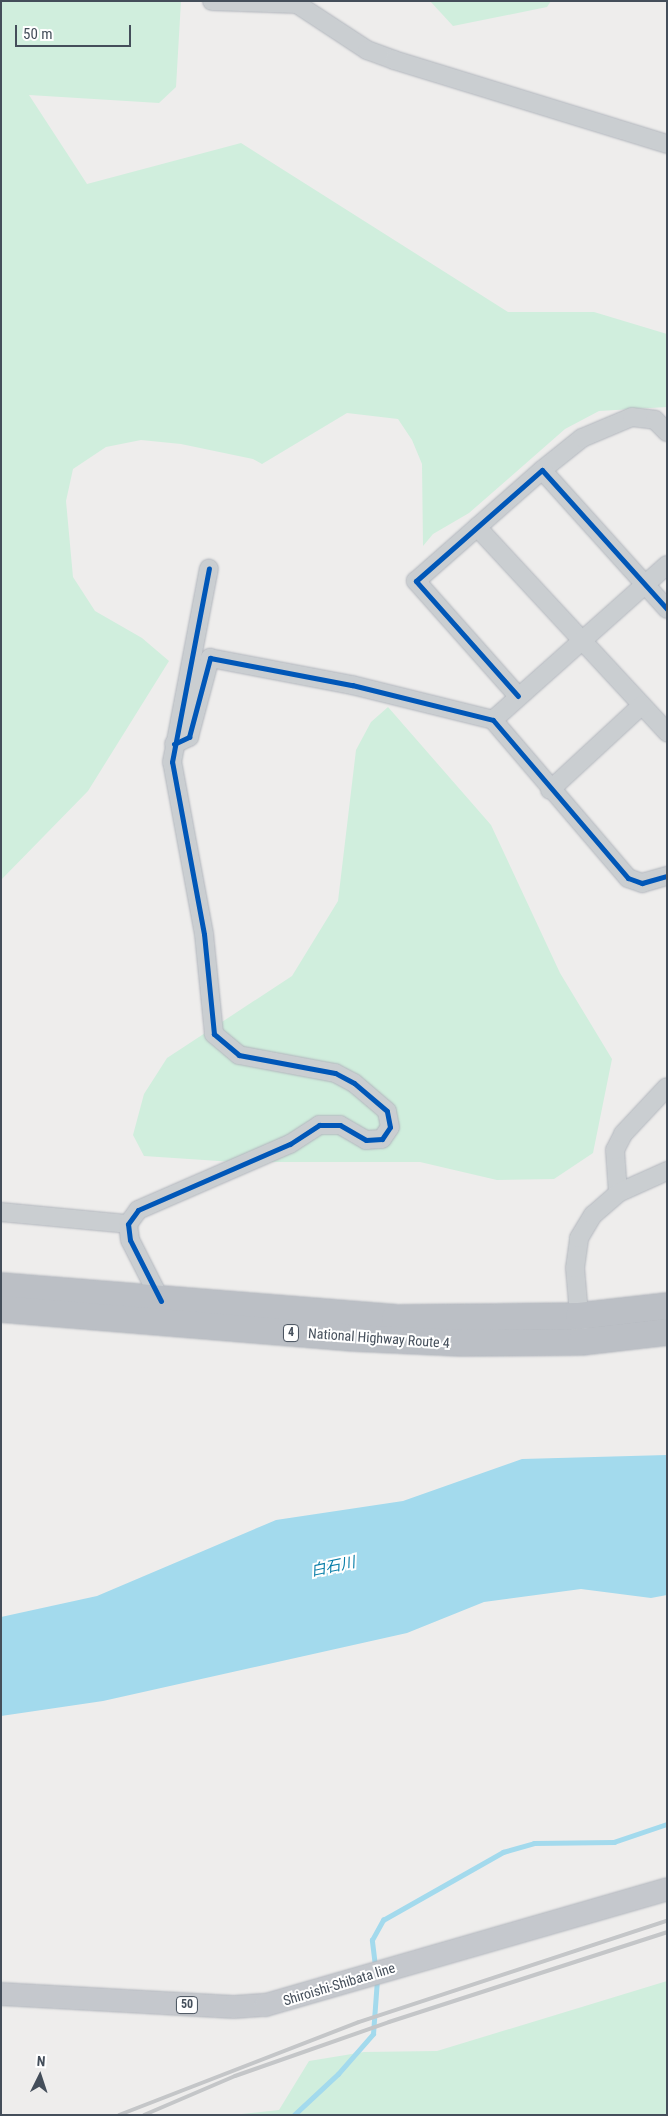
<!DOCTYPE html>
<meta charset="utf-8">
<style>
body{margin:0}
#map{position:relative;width:668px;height:2116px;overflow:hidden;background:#eeedec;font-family:"Roboto Condensed","Noto Sans JP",sans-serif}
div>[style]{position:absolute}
.green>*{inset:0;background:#d0eedd}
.water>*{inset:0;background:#a3daed}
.stream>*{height:4.5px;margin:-2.25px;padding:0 2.25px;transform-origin:2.25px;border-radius:2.25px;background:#a3daed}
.roads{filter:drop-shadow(0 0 1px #b2b6bd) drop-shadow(0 0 1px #b2b6bd)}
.minor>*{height:18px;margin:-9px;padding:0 9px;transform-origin:9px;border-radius:9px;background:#caced1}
.major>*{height:22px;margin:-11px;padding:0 11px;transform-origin:11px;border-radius:11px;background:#c5c8cd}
.highway>*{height:26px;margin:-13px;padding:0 13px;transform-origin:13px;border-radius:13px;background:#bbbfc5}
.rail>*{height:4px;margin:-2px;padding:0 2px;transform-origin:2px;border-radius:2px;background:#c4c6c8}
.cycleway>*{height:5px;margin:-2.5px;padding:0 2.5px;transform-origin:2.5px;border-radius:2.5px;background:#0057b8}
span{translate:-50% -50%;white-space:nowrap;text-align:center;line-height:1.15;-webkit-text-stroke:4px #fff;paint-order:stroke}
.shield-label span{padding:1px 4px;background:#fff;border:1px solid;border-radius:4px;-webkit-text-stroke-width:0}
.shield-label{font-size:12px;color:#444e5a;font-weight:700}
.street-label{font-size:14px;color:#444e5a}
.water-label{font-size:15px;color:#087ea8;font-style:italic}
.frame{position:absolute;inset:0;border:2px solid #444e5a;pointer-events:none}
.north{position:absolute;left:15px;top:2051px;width:50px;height:50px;-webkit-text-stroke:4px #fff;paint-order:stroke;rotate:4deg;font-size:14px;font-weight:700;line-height:20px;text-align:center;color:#444e5a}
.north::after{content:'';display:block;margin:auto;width:18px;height:22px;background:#444e5a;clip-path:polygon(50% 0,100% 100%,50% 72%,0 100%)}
.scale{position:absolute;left:15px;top:25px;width:116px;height:22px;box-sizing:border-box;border:2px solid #444e5a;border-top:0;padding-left:6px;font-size:15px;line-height:18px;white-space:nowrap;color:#444e5a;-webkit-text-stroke:4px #fff;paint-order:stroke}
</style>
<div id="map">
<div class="green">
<i style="clip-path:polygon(1px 1px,181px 1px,176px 87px,159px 103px,29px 95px,87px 184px,241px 143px,508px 312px,594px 312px,667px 334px,667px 407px,599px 411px,565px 429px,469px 513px,433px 534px,423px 546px,422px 464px,412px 440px,398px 419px,347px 413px,262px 464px,253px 459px,181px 444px,141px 440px,106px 447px,73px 469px,66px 501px,73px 577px,95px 611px,142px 638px,169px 661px,88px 791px,1px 880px)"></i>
<i style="clip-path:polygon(430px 1px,551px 1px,547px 7px,453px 26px)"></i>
<i style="clip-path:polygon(388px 707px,491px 825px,560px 973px,612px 1059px,593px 1153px,554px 1179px,497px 1180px,420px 1162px,234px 1162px,144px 1156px,133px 1135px,144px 1094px,167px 1058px,292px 976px,338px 901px,356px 750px,371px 722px)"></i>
<i style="clip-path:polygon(667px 1981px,667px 2115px,232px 2115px,279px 2110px,309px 2061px,364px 2052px,437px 2051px)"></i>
</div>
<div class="water">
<i style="clip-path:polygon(667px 1455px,667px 1595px,651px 1598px,581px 1589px,484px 1602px,407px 1633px,103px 1701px,1px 1716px,1px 1617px,97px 1596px,276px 1520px,403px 1501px,522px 1459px)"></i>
</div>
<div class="stream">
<i style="left:375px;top:1966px;width:26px;rotate:-97deg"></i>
<i style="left:372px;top:1940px;width:23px;rotate:-61deg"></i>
<i style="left:383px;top:1920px;width:138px;rotate:-29.5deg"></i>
<i style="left:503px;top:1852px;width:32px;rotate:-16deg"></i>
<i style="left:534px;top:1843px;width:80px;rotate:-0.7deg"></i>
<i style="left:614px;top:1842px;width:56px;rotate:-18.8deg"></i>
<i style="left:294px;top:2115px;width:60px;rotate:-43deg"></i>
<i style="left:338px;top:2074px;width:53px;rotate:-48.8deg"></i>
<i style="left:373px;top:2034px;width:55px;rotate:-85.8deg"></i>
</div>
<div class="roads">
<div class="minor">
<i style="left:212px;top:1px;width:85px;rotate:2deg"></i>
<i style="left:297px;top:4px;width:84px;rotate:33.3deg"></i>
<i style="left:367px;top:50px;width:29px;rotate:20deg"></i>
<i style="left:394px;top:60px;width:286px;rotate:17.1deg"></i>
<i style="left:542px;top:470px;width:51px;rotate:-38.7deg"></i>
<i style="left:582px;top:438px;width:54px;rotate:-22.8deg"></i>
<i style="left:632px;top:417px;width:23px;rotate:7deg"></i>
<i style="left:655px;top:420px;width:17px;rotate:45deg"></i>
<i style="left:477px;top:527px;width:280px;rotate:47.2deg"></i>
<i style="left:518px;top:696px;width:154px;rotate:-131.6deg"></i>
<i style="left:416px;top:581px;width:168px;rotate:-41.4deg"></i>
<i style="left:542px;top:470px;width:187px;rotate:48deg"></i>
<i style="left:493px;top:720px;width:233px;rotate:-41.7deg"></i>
<i style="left:174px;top:744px;width:17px;rotate:-25deg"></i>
<i style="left:189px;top:737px;width:82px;rotate:-75.1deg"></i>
<i style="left:210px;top:658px;width:145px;rotate:10.8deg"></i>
<i style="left:352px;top:685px;width:145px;rotate:13.9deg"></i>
<i style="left:493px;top:720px;width:208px;rotate:49.5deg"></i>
<i style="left:628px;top:878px;width:15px;rotate:20deg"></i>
<i style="left:642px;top:883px;width:26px;rotate:-16deg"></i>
<i style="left:550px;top:790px;width:125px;rotate:-42.7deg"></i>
<i style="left:618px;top:1193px;width:43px;rotate:-94deg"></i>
<i style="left:615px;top:1150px;width:18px;rotate:-63deg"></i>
<i style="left:623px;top:1134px;width:64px;rotate:-46.9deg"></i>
<i style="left:1px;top:1212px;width:128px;rotate:5.4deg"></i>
<i style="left:161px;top:1301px;width:68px;rotate:-116.9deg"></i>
<i style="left:130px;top:1240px;width:16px;rotate:-97deg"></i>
<i style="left:128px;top:1224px;width:17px;rotate:-54deg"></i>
<i style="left:138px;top:1210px;width:166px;rotate:-23.5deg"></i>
<i style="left:290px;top:1144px;width:35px;rotate:-33deg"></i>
<i style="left:319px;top:1125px;width:21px"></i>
<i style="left:340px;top:1125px;width:30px;rotate:30deg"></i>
<i style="left:366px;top:1140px;width:16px;rotate:-4deg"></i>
<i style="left:382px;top:1139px;width:14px;rotate:-56deg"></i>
<i style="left:390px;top:1127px;width:16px;rotate:-101deg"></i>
<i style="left:387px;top:1111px;width:43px;rotate:-139.7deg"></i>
<i style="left:354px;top:1083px;width:21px;rotate:-152deg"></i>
<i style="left:335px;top:1073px;width:98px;rotate:-169.4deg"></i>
<i style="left:239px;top:1055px;width:33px;rotate:-140deg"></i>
<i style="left:214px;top:1034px;width:100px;rotate:-95.7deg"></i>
<i style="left:204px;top:934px;width:175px;rotate:-100.5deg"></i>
<i style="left:172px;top:762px;width:197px;rotate:-79.2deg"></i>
<i style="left:580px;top:1326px;width:58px;rotate:-94.9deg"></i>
<i style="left:575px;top:1268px;width:30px;rotate:-82deg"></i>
<i style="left:579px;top:1238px;width:27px;rotate:-59deg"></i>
<i style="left:593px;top:1215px;width:33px;rotate:-41deg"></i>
<i style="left:618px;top:1193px;width:54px;rotate:-24.2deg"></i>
</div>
<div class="major">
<i style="left:1px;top:1994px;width:233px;rotate:3.2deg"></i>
<i style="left:234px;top:2007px;width:32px;rotate:-4deg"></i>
<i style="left:266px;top:2005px;width:417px;rotate:-16.1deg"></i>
</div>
<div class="highway">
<i style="left:1px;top:1286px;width:395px;rotate:4.6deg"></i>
<i style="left:395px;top:1318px;width:184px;rotate:-0.6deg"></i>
<i style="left:579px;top:1316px;width:89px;rotate:-6.5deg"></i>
<i style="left:1px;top:1309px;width:354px;rotate:4.7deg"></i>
<i style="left:354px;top:1338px;width:108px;rotate:2.7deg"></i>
<i style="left:462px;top:1343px;width:119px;rotate:-0.5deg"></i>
<i style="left:581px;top:1342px;width:87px;rotate:-6.6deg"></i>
</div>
</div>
<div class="rail">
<i style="left:119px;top:2115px;width:257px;rotate:-21.2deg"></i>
<i style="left:359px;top:2022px;width:324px;rotate:-18.2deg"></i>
<i style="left:144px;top:2115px;width:99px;rotate:-23.2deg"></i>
<i style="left:235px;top:2076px;width:163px;rotate:-19.3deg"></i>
<i style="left:389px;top:2022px;width:292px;rotate:-17.9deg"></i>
</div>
<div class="cycleway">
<i style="left:518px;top:696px;width:154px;rotate:-131.6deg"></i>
<i style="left:416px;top:581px;width:168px;rotate:-41.4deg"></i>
<i style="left:542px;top:470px;width:187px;rotate:48deg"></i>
<i style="left:174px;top:744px;width:17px;rotate:-25deg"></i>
<i style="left:189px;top:737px;width:82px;rotate:-75.1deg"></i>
<i style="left:210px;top:658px;width:145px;rotate:10.8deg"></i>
<i style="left:352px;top:685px;width:145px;rotate:13.9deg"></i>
<i style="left:493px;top:720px;width:208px;rotate:49.5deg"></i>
<i style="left:628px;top:878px;width:15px;rotate:20deg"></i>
<i style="left:642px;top:883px;width:26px;rotate:-16deg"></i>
<i style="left:161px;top:1301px;width:68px;rotate:-116.9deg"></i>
<i style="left:130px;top:1240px;width:16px;rotate:-97deg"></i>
<i style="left:128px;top:1224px;width:17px;rotate:-54deg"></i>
<i style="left:138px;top:1210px;width:166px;rotate:-23.5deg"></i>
<i style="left:290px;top:1144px;width:35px;rotate:-33deg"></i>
<i style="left:319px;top:1125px;width:21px"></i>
<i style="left:340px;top:1125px;width:30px;rotate:30deg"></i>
<i style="left:366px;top:1140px;width:16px;rotate:-4deg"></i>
<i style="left:382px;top:1139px;width:14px;rotate:-56deg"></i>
<i style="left:390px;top:1127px;width:16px;rotate:-101deg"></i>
<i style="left:387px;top:1111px;width:43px;rotate:-139.7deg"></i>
<i style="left:354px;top:1083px;width:21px;rotate:-152deg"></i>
<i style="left:335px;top:1073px;width:98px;rotate:-169.4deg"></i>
<i style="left:239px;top:1055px;width:33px;rotate:-140deg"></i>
<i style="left:214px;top:1034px;width:100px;rotate:-95.7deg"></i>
<i style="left:204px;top:934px;width:175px;rotate:-100.5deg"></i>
<i style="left:172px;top:762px;width:197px;rotate:-79.2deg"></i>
</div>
<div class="shield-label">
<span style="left:291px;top:1333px">4</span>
<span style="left:187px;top:2005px">50</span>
</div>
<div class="street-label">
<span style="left:379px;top:1338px;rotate:4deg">National Highway Route 4</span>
<span style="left:339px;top:1984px;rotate:-17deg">Shiroishi-Shibata line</span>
</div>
<div class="water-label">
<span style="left:333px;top:1567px;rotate:-12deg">白石川</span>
</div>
<div class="frame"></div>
<div class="north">N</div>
<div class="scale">50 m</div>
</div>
